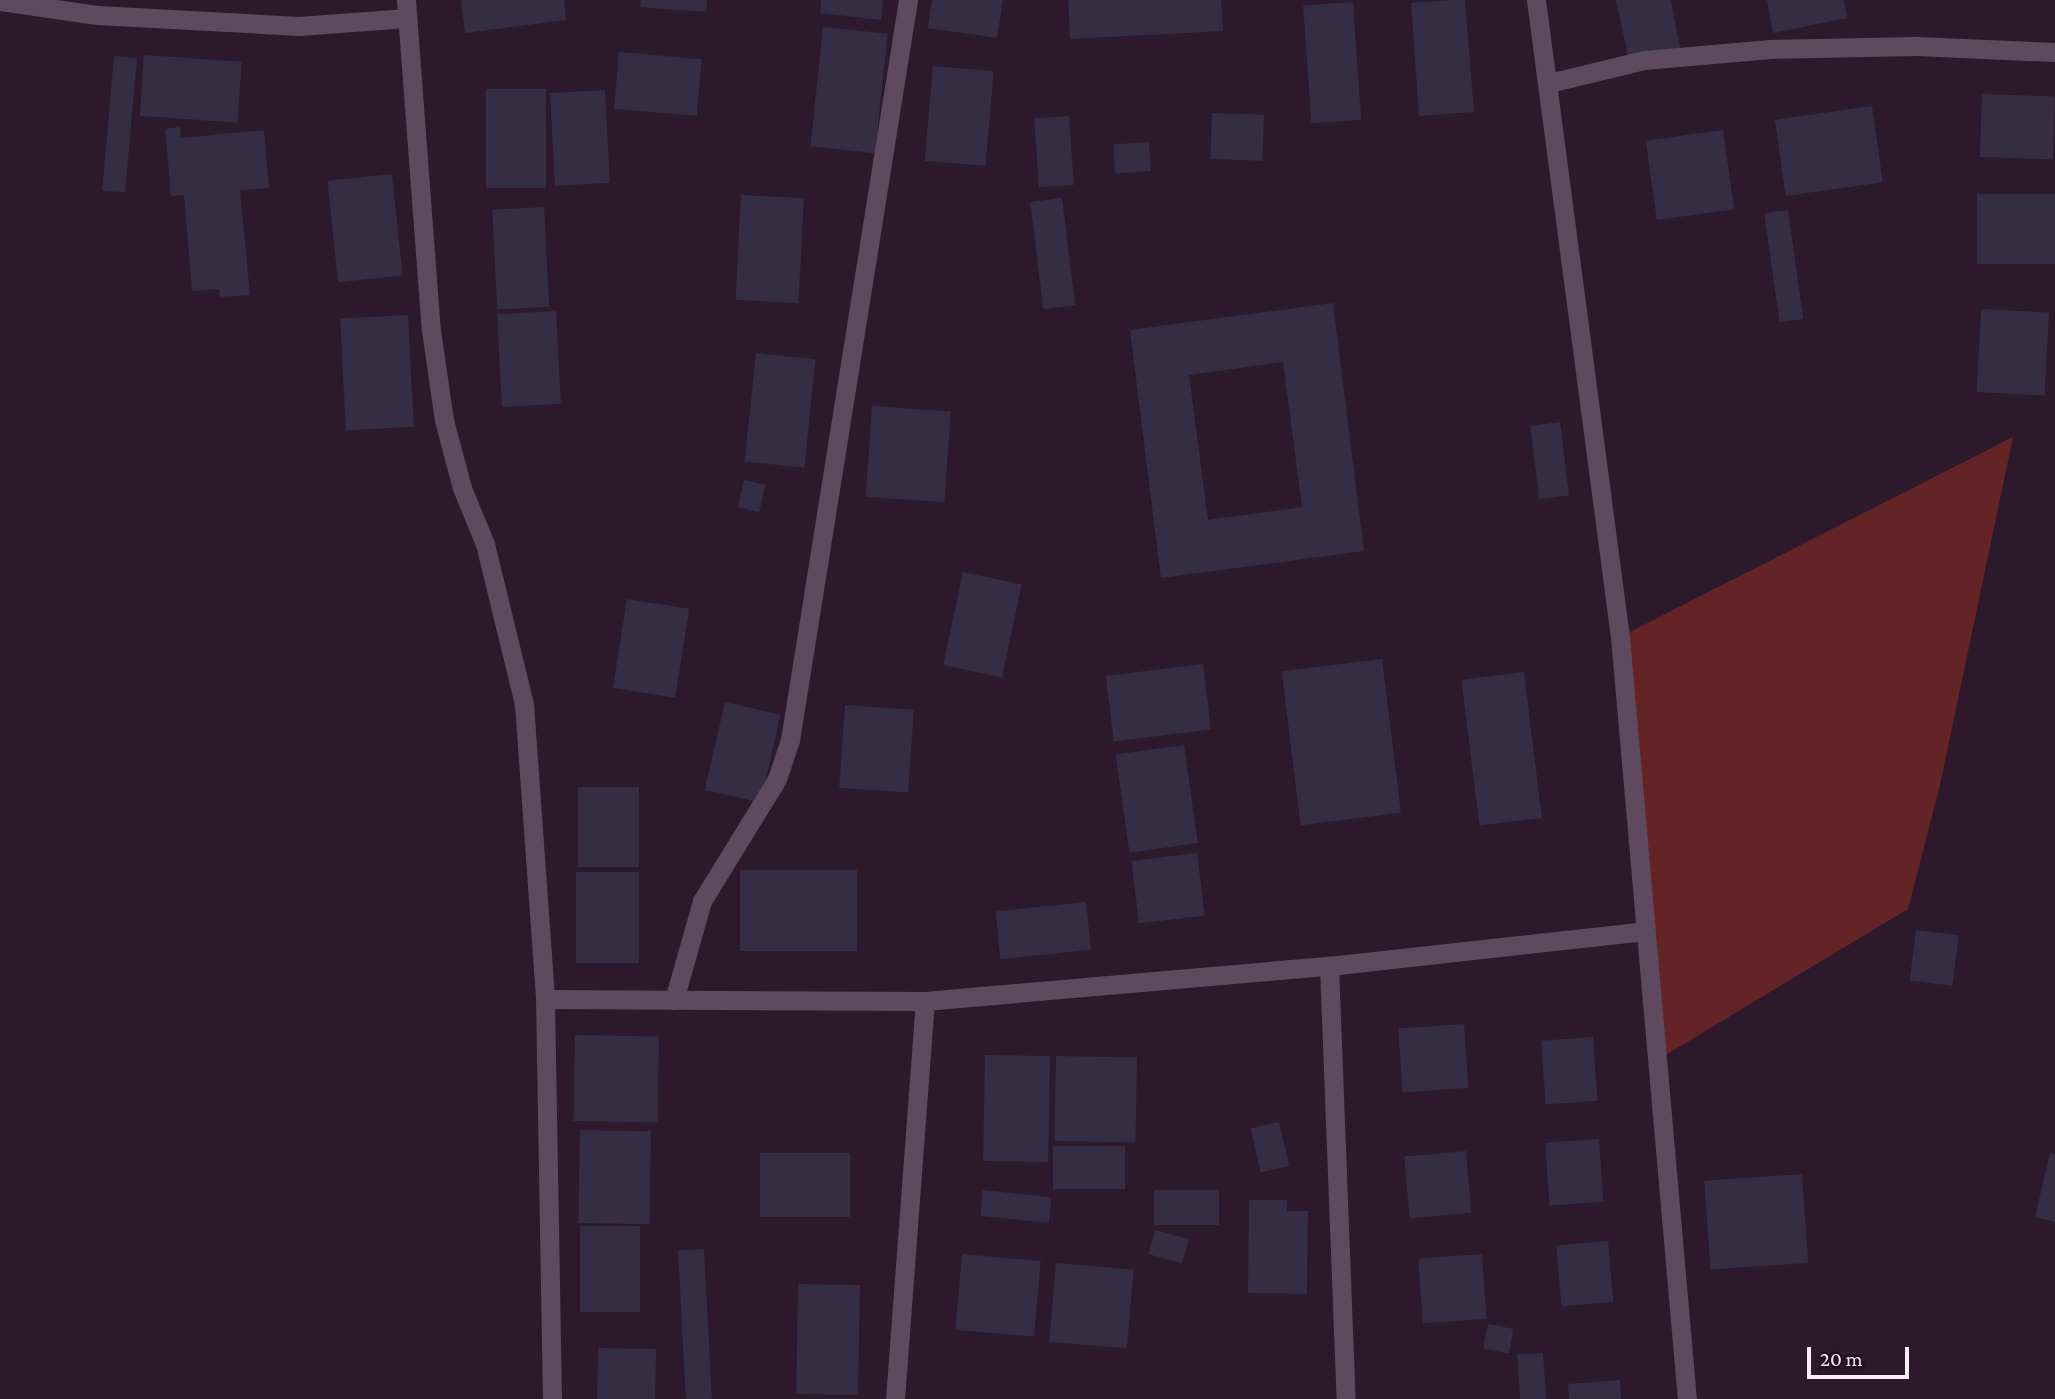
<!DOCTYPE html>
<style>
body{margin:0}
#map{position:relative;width:2055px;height:1399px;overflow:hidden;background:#2c1a2c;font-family:"Crimson Pro",serif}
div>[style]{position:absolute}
.green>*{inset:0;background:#642425}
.building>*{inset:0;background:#342d44;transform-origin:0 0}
.minor>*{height:19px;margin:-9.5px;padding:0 9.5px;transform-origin:9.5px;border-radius:9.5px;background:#5e4a5e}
span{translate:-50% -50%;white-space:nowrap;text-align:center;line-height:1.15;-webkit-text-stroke:7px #212;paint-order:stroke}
.scale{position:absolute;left:1807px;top:1347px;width:102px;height:32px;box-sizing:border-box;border:4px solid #faeef9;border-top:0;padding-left:9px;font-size:21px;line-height:24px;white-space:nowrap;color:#faeef9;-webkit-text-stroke:5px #212;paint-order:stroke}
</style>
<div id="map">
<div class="green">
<i style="clip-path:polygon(2013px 437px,1940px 785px,1908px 909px,1659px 1059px,1620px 637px)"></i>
</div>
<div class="building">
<i style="clip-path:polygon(461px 0,564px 0,566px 20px,465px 33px)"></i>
<i style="clip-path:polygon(641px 0,707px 0,706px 12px,640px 7px)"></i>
<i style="clip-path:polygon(821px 0,883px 0,881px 20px,820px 13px)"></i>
<i style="clip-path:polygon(932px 0,1003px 0,997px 38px,928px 28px)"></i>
<i style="clip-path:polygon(1068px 0,1221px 0,1223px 31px,1070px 39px)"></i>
<i style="clip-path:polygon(1451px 0,1465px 0,1474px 112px,1419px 116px,1411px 3px)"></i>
<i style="clip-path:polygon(1616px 0,1671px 0,1680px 49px,1629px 60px)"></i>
<i style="clip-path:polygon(1767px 0,1844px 0,1847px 18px,1773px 33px)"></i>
<i style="left:1353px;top:2px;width:118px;height:50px;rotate:86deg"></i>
<i style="left:823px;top:27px;width:65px;height:120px;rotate:6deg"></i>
<i style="left:619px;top:52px;width:83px;height:57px;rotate:5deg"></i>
<i style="left:144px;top:55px;width:98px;height:61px;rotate:4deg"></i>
<i style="left:114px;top:56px;width:23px;height:135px;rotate:5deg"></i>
<i style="left:933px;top:66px;width:61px;height:95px;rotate:5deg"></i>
<i style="left:546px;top:89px;width:99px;height:60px;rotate:90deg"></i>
<i style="left:605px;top:90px;width:93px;height:55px;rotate:87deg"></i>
<i style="left:1982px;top:94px;width:73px;height:63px;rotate:2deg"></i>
<i style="left:1872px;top:106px;width:77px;height:98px;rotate:82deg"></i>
<i style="left:1212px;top:113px;width:52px;height:46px;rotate:2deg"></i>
<i style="left:1069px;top:116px;width:69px;height:35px;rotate:86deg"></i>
<i style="clip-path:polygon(180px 127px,181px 138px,264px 130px,269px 188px,240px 190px,250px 295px,220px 297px,219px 289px,192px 291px,184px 195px,171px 196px,165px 129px)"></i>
<i style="left:1723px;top:130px;width:80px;height:78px;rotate:82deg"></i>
<i style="left:1149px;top:142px;width:29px;height:36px;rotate:86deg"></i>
<i style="left:392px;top:174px;width:102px;height:65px;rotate:84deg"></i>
<i style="left:2055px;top:194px;width:70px;height:78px;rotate:90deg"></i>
<i style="left:741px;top:195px;width:63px;height:105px;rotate:3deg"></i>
<i style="left:1062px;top:198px;width:108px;height:32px;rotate:83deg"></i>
<i style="left:544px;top:207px;width:100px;height:52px;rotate:87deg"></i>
<i style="left:1788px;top:210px;width:110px;height:24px;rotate:82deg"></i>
<i style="clip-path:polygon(evenodd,1333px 303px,1364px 551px,1161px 578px,1130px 330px,1333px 303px,1283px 362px,1302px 507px,1208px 520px,1189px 375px,1283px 362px)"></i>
<i style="left:1981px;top:309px;width:68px;height:83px;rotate:3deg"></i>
<i style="left:556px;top:311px;width:93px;height:59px;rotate:87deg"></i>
<i style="left:408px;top:315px;width:112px;height:68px;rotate:87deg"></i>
<i style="left:756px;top:353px;width:60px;height:109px;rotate:6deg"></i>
<i style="left:872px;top:406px;width:79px;height:91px;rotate:4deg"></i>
<i style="left:1560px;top:422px;width:74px;height:30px;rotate:83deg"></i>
<i style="left:744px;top:480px;width:22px;height:28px;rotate:13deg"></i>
<i style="left:963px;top:572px;width:60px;height:95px;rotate:12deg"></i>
<i style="left:627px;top:599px;width:63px;height:90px;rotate:9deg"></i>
<i style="left:1382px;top:659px;width:155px;height:101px;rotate:83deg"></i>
<i style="left:1203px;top:664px;width:66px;height:98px;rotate:83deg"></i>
<i style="left:1524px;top:672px;width:147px;height:63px;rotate:83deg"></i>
<i style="left:725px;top:702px;width:57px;height:90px;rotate:13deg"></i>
<i style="left:845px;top:705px;width:69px;height:83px;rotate:4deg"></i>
<i style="left:1184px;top:745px;width:99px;height:69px;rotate:82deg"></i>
<i style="left:578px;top:787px;width:61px;height:80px"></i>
<i style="left:1197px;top:853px;width:63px;height:66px;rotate:83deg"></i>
<i style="left:740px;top:870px;width:117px;height:81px"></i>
<i style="left:576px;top:872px;width:63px;height:91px"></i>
<i style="left:1086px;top:902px;width:48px;height:91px;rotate:84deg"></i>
<i style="left:1916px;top:930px;width:43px;height:51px;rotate:7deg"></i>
<i style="left:1464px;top:1024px;width:64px;height:66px;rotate:86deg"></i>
<i style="left:575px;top:1035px;width:84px;height:86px;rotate:1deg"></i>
<i style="left:1593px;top:1037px;width:64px;height:52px;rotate:86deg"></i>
<i style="left:985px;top:1055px;width:65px;height:106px;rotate:1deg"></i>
<i style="left:1056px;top:1056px;width:81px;height:85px;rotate:1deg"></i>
<i style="left:1279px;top:1122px;width:45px;height:29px;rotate:77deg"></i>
<i style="left:580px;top:1130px;width:71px;height:93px;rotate:1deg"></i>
<i style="left:1599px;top:1139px;width:63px;height:54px;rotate:86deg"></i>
<i style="left:1053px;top:1146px;width:72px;height:43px"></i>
<i style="left:1466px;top:1151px;width:62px;height:62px;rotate:85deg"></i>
<i style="left:760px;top:1153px;width:90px;height:64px"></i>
<i style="clip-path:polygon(2050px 1153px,2055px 1154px,2055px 1222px,2035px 1217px)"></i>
<i style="left:1802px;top:1174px;width:89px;height:98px;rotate:86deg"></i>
<i style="left:983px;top:1190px;width:69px;height:26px;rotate:6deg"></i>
<i style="left:1154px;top:1190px;width:65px;height:35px"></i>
<i style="clip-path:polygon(1249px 1200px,1287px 1200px,1287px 1211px,1308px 1211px,1307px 1294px,1248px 1293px)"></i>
<i style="left:580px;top:1226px;width:60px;height:86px"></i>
<i style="left:1155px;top:1230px;width:35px;height:25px;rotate:15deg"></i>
<i style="left:1608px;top:1241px;width:61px;height:52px;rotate:85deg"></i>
<i style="left:704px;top:1249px;width:150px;height:26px;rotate:87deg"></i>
<i style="left:962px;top:1254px;width:79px;height:76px;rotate:5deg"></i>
<i style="left:1482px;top:1254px;width:65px;height:64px;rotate:86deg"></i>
<i style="left:1056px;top:1263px;width:78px;height:79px;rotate:5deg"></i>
<i style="left:798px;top:1284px;width:62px;height:110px;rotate:1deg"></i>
<i style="left:1488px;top:1324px;width:26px;height:25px;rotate:11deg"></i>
<i style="left:598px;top:1348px;width:58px;height:51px;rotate:1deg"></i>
<i style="left:1543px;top:1353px;width:46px;height:26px;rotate:86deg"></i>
<i style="clip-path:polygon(1620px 1380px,1621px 1399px,1569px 1399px,1568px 1384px)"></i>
</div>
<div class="minor">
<i style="left:406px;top:0;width:331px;rotate:85.7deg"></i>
<i style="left:431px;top:330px;width:91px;rotate:81.8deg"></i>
<i style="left:444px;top:420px;width:70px;rotate:75.2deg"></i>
<i style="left:462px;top:488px;width:61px;rotate:67.7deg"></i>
<i style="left:485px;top:544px;width:165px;rotate:76.3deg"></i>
<i style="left:524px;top:704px;width:296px;rotate:85.9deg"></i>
<i style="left:545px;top:999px;width:380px;rotate:0.3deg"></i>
<i style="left:925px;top:1001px;width:406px;rotate:-5deg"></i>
<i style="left:1329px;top:966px;width:318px;rotate:-6.3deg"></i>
<i style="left:1536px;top:0;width:643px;rotate:82.49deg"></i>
<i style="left:1620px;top:637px;width:765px;rotate:84.98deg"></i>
<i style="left:0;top:1px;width:98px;rotate:8.2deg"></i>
<i style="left:97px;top:15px;width:202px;rotate:3.1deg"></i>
<i style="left:299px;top:26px;width:108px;rotate:-4.2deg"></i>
<i style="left:1549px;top:83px;width:98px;rotate:-13.6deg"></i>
<i style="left:1644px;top:60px;width:127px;rotate:-5deg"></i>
<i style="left:1771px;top:49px;width:145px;rotate:-1.2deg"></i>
<i style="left:1916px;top:46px;width:139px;rotate:2.5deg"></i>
<i style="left:1329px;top:966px;width:433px;rotate:87.8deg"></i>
<i style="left:545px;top:999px;width:400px;rotate:89deg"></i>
<i style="left:674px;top:1000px;width:103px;rotate:-74.2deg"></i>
<i style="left:702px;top:901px;width:143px;rotate:-58.4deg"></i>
<i style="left:777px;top:779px;width:41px;rotate:-71.6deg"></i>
<i style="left:790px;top:740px;width:749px;rotate:-80.94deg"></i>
<i style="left:895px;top:1399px;width:399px;rotate:-85.7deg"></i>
</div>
<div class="scale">20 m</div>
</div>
